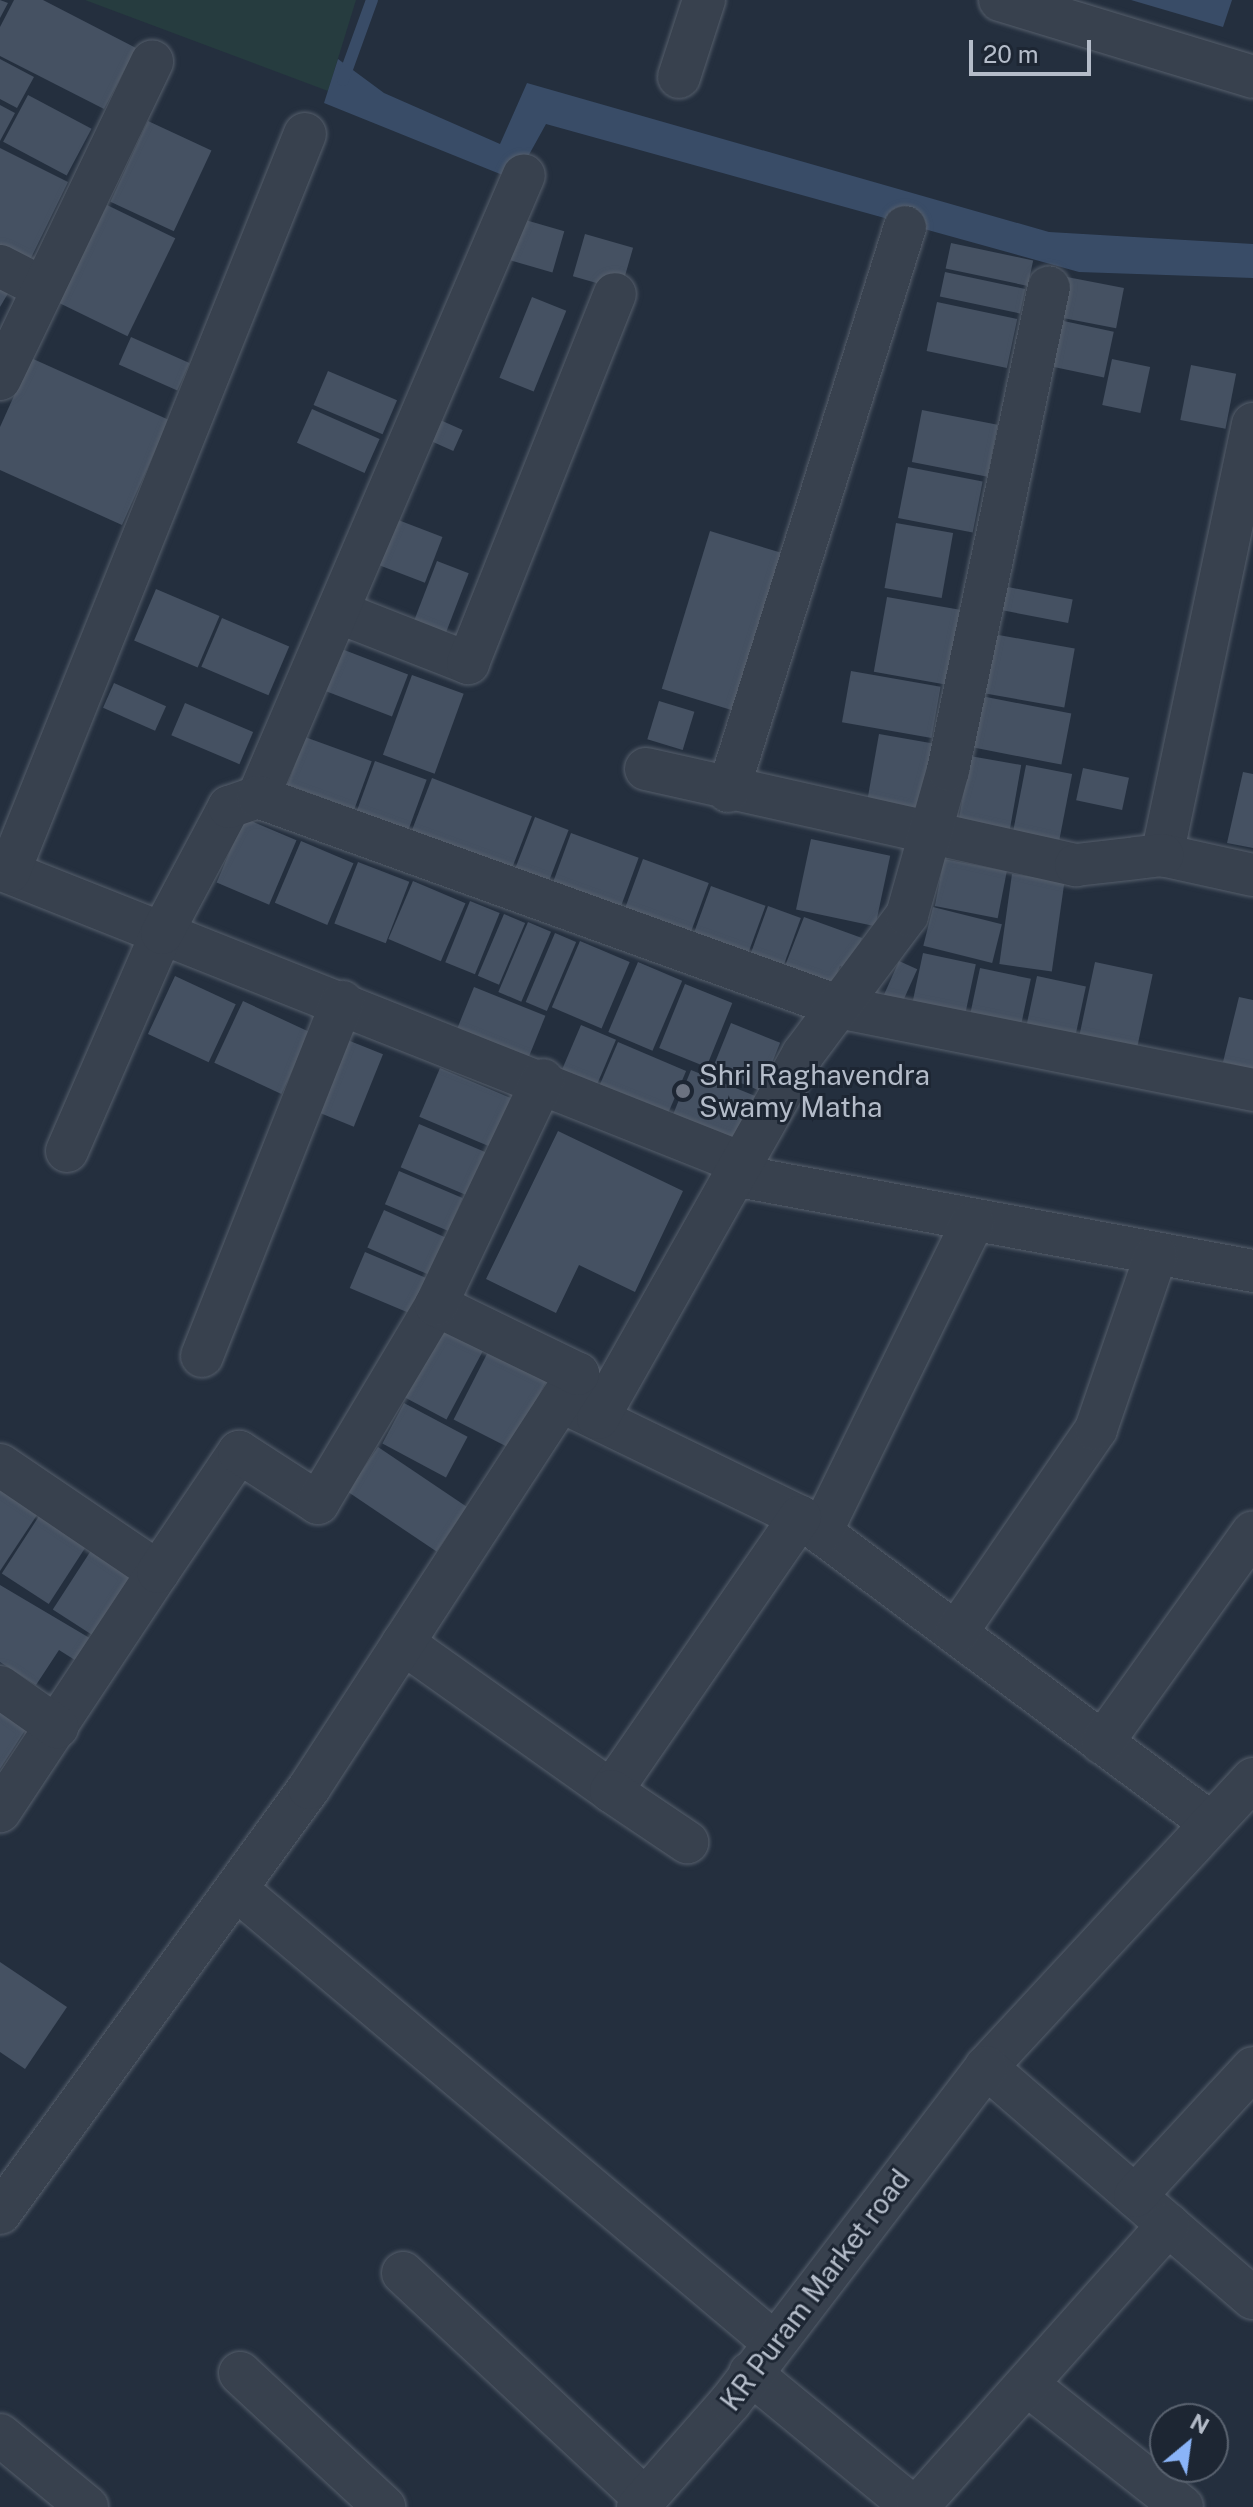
<!DOCTYPE html>
<style>
body{margin:0}
#map{position:relative;width:1253px;height:2507px;overflow:hidden;background:#242f3e;font-family:"Public Sans",sans-serif}
div>[style]{position:absolute}
.green>*{inset:0;background:#263c3f}
.water>*{inset:0;background:#394c67}
.stream>*{height:12px;margin:-6px;padding:0 6px;transform-origin:6px;border-radius:6px;background:#394c67}
.building>*{inset:0;background:#455162;transform-origin:0 0}
.roads{filter:drop-shadow(0 0 2px #565f6c) drop-shadow(0 0 2px #565f6c)}
.minor>*{height:42px;margin:-21px;padding:0 21px;transform-origin:21px;border-radius:21px;background:#38414e}
.dots>*{width:22px;height:22px;translate:-50% -50%;box-sizing:border-box;border:4px solid #1d2633;border-radius:50%}
span{translate:-50% -50%;white-space:nowrap;text-align:center;line-height:1.15;-webkit-text-stroke:6px #1d2633;paint-order:stroke}
.poi-label{font-size:28px;color:#b4bcc9}
.left{translate:0 -50%;text-align:left}
.street-label{font-size:28px;color:#b4bcc9}
.north{position:absolute;left:1149px;top:2403px;width:80px;height:80px;box-sizing:border-box;background:#1d2633;border:2px solid #59626f;border-radius:50%;rotate:29deg;font-size:22px;font-weight:700;line-height:32px;text-align:center;color:#b4bcc9}
.north::after{content:'';display:block;margin:auto;width:28px;height:36px;background:#8ab4f8;clip-path:polygon(50% 0,100% 100%,50% 72%,0 100%)}
.scale{position:absolute;left:969px;top:40px;width:122px;height:36px;box-sizing:border-box;border:4px solid #b4bcc9;border-top:0;padding-left:10px;font-size:24px;line-height:28px;white-space:nowrap;color:#b4bcc9;-webkit-text-stroke:6px #1d2633;paint-order:stroke}
</style>
<div id="map">
<div class="green">
<i style="clip-path:polygon(85px 0,356px 0,328px 91px)"></i>
</div>
<div class="water">
<i style="clip-path:polygon(1131px 0,1232px 0,1223px 27px)"></i>
<i style="clip-path:polygon(338px 59px,384px 93px,500px 144px,527px 83px,1049px 232px,1253px 244px,1253px 278px,1079px 272px,546px 124px,515px 180px,324px 103px)"></i>
</div>
<div class="stream">
<i style="left:343px;top:80px;width:85px;rotate:-70.1deg"></i>
</div>
<div class="building">
<i style="clip-path:polygon(0 0,8px 3px,0 18px)"></i>
<i style="clip-path:polygon(14px 0,43px 0,136px 48px,104px 109px,0 56px,0 27px)"></i>
<i style="clip-path:polygon(0 59px,34px 77px,17px 108px,0 99px)"></i>
<i style="left:28px;top:95px;width:72px;height:53px;rotate:28deg"></i>
<i style="clip-path:polygon(0 105px,15px 113px,0 141px)"></i>
<i style="left:148px;top:121px;width:70px;height:89px;rotate:25deg"></i>
<i style="clip-path:polygon(0 148px,68px 182px,30px 260px,0 245px)"></i>
<i style="left:107px;top:205px;width:76px;height:109px;rotate:26deg"></i>
<i style="left:522px;top:219px;width:44px;height:43px;rotate:16deg"></i>
<i style="left:585px;top:234px;width:50px;height:44px;rotate:16deg"></i>
<i style="left:951px;top:243px;width:84px;height:26px;rotate:12deg"></i>
<i style="left:945px;top:272px;width:82px;height:25px;rotate:12deg"></i>
<i style="left:1067px;top:277px;width:58px;height:41px;rotate:11deg"></i>
<i style="clip-path:polygon(0 284px,10px 290px,0 307px)"></i>
<i style="left:532px;top:297px;width:37px;height:87px;rotate:22deg"></i>
<i style="left:937px;top:302px;width:82px;height:50px;rotate:12deg"></i>
<i style="left:1059px;top:320px;width:56px;height:47px;rotate:12deg"></i>
<i style="left:131px;top:337px;width:64px;height:30px;rotate:24deg"></i>
<i style="clip-path:polygon(31px 358px,169px 420px,122px 525px,0 470px,0 427px)"></i>
<i style="left:1112px;top:359px;width:39px;height:47px;rotate:12deg"></i>
<i style="left:1191px;top:365px;width:46px;height:56px;rotate:11deg"></i>
<i style="left:328px;top:371px;width:75px;height:37px;rotate:23deg"></i>
<i style="left:312px;top:409px;width:74px;height:37px;rotate:24deg"></i>
<i style="left:922px;top:410px;width:77px;height:53px;rotate:11deg"></i>
<i style="left:438px;top:419px;width:27px;height:23px;rotate:24deg"></i>
<i style="left:908px;top:467px;width:76px;height:52px;rotate:11deg"></i>
<i style="left:393px;top:518px;width:53px;height:49px;rotate:21deg"></i>
<i style="left:896px;top:523px;width:58px;height:66px;rotate:10deg"></i>
<i style="left:710px;top:531px;width:78px;height:165px;rotate:17deg"></i>
<i style="left:437px;top:561px;width:34px;height:78px;rotate:21deg"></i>
<i style="left:1003px;top:586px;width:71px;height:24px;rotate:11deg"></i>
<i style="left:156px;top:589px;width:69px;height:56px;rotate:23deg"></i>
<i style="left:887px;top:597px;width:74px;height:76px;rotate:10deg"></i>
<i style="left:222px;top:618px;width:73px;height:53px;rotate:23deg"></i>
<i style="left:993px;top:634px;width:83px;height:60px;rotate:10deg"></i>
<i style="left:339px;top:648px;width:74px;height:45px;rotate:21deg"></i>
<i style="left:851px;top:671px;width:91px;height:52px;rotate:10deg"></i>
<i style="left:412px;top:675px;width:55px;height:85px;rotate:20deg"></i>
<i style="left:114px;top:683px;width:57px;height:27px;rotate:24deg"></i>
<i style="left:981px;top:696px;width:92px;height:52px;rotate:11deg"></i>
<i style="left:659px;top:701px;width:37px;height:40px;rotate:17deg"></i>
<i style="left:185px;top:703px;width:74px;height:35px;rotate:23deg"></i>
<i style="left:879px;top:734px;width:55px;height:68px;rotate:10deg"></i>
<i style="left:305px;top:737px;width:71px;height:51px;rotate:20deg"></i>
<i style="left:970px;top:756px;width:52px;height:67px;rotate:10deg"></i>
<i style="left:375px;top:761px;width:55px;height:53px;rotate:20deg"></i>
<i style="left:1026px;top:765px;width:47px;height:67px;rotate:11deg"></i>
<i style="left:1083px;top:768px;width:47px;height:33px;rotate:12deg"></i>
<i style="clip-path:polygon(1243px 772px,1253px 774px,1253px 848px,1227px 843px)"></i>
<i style="left:432px;top:778px;width:107px;height:56px;rotate:21deg"></i>
<i style="left:535px;top:817px;width:36px;height:55px;rotate:21deg"></i>
<i style="left:244px;top:818px;width:57px;height:70px;rotate:23deg"></i>
<i style="left:571px;top:833px;width:72px;height:53px;rotate:20deg"></i>
<i style="left:811px;top:839px;width:81px;height:72px;rotate:12deg"></i>
<i style="left:301px;top:841px;width:57px;height:67px;rotate:23deg"></i>
<i style="left:643px;top:859px;width:70px;height:52px;rotate:20deg"></i>
<i style="left:944px;top:859px;width:64px;height:48px;rotate:11deg"></i>
<i style="left:358px;top:862px;width:55px;height:66px;rotate:21deg"></i>
<i style="left:1012px;top:874px;width:53px;height:91px;rotate:8deg"></i>
<i style="left:413px;top:881px;width:57px;height:63px;rotate:23deg"></i>
<i style="left:711px;top:886px;width:58px;height:51px;rotate:20deg"></i>
<i style="left:470px;top:901px;width:32px;height:66px;rotate:22deg"></i>
<i style="left:768px;top:906px;width:35px;height:51px;rotate:20deg"></i>
<i style="left:933px;top:907px;width:71px;height:40px;rotate:14deg"></i>
<i style="left:504px;top:914px;width:23px;height:67px;rotate:23deg"></i>
<i style="clip-path:polygon(804px 917px,862px 938px,851px 970px,840px 966px,833px 984px,785px 966px)"></i>
<i style="left:528px;top:922px;width:25px;height:76px;rotate:23deg"></i>
<i style="left:555px;top:933px;width:23px;height:75px;rotate:23deg"></i>
<i style="left:580px;top:941px;width:54px;height:72px;rotate:23deg"></i>
<i style="left:923px;top:953px;width:54px;height:54px;rotate:12deg"></i>
<i style="left:899px;top:961px;width:20px;height:38px;rotate:24deg"></i>
<i style="left:638px;top:962px;width:48px;height:76px;rotate:23deg"></i>
<i style="left:1095px;top:962px;width:59px;height:83px;rotate:12deg"></i>
<i style="left:980px;top:968px;width:52px;height:50px;rotate:12deg"></i>
<i style="left:175px;top:976px;width:67px;height:64px;rotate:25deg"></i>
<i style="left:1037px;top:976px;width:50px;height:58px;rotate:12deg"></i>
<i style="left:685px;top:984px;width:51px;height:69px;rotate:22deg"></i>
<i style="left:474px;top:987px;width:77px;height:49px;rotate:22deg"></i>
<i style="clip-path:polygon(1239px 997px,1253px 1000px,1253px 1069px,1223px 1062px)"></i>
<i style="left:243px;top:1001px;width:74px;height:68px;rotate:25deg"></i>
<i style="left:731px;top:1023px;width:53px;height:52px;rotate:22deg"></i>
<i style="left:581px;top:1025px;width:38px;height:52px;rotate:23deg"></i>
<i style="left:345px;top:1039px;width:41px;height:78px;rotate:22deg"></i>
<i style="left:618px;top:1042px;width:74px;height:49px;rotate:23deg"></i>
<i style="left:440px;top:1068px;width:77px;height:53px;rotate:23deg"></i>
<i style="left:691px;top:1070px;width:72px;height:52px;rotate:22deg"></i>
<i style="left:419px;top:1124px;width:75px;height:47px;rotate:23deg"></i>
<i style="clip-path:polygon(558px 1131px,683px 1191px,635px 1292px,579px 1265px,556px 1313px,486px 1279px)"></i>
<i style="left:399px;top:1171px;width:69px;height:36px;rotate:23deg"></i>
<i style="left:384px;top:1210px;width:68px;height:41px;rotate:24deg"></i>
<i style="left:365px;top:1252px;width:69px;height:39px;rotate:23deg"></i>
<i style="left:443px;top:1326px;width:47px;height:81px;rotate:28deg"></i>
<i style="left:489px;top:1350px;width:65px;height:78px;rotate:27deg"></i>
<i style="left:404px;top:1403px;width:72px;height:46px;rotate:28deg"></i>
<i style="left:378px;top:1447px;width:107px;height:54px;rotate:34deg"></i>
<i style="clip-path:polygon(0 1486px,39px 1512px,0 1571px)"></i>
<i style="left:41px;top:1513px;width:56px;height:72px;rotate:33deg"></i>
<i style="left:92px;top:1549px;width:54px;height:72px;rotate:33deg"></i>
<i style="clip-path:polygon(0 1585px,93px 1640px,78px 1662px,59px 1650px,36px 1685px,0 1662px)"></i>
<i style="clip-path:polygon(0 1712px,26px 1729px,0 1769px)"></i>
<i style="clip-path:polygon(0 1962px,67px 2007px,25px 2069px,0 2052px)"></i>
</div>
<div class="roads">
<div class="minor">
<i style="left:1000px;top:0;width:264px;rotate:16.9deg"></i>
<i style="left:679px;top:77px;width:81px;rotate:-72deg"></i>
<i style="left:0;top:266px;width:48px;rotate:27.1deg"></i>
<i style="left:0;top:379px;width:352px;rotate:-64.4deg"></i>
<i style="left:1253px;top:424px;width:441px;rotate:101.9deg"></i>
<i style="left:1162px;top:855px;width:93px;rotate:12.4deg"></i>
<i style="left:338px;top:612px;width:140px;rotate:21.4deg"></i>
<i style="left:468px;top:663px;width:397px;rotate:-68.3deg"></i>
<i style="left:646px;top:769px;width:441px;rotate:12.6deg"></i>
<i style="left:1076px;top:865px;width:87px;rotate:-6.6deg"></i>
<i style="left:728px;top:791px;width:591px;rotate:-72.58deg"></i>
<i style="left:258px;top:797px;width:676px;rotate:-66.85deg"></i>
<i style="left:0;top:869px;width:800px;rotate:21.63deg"></i>
<i style="left:9px;top:872px;width:795px;rotate:-68.15deg"></i>
<i style="left:67px;top:1151px;width:238px;rotate:-66.5deg"></i>
<i style="left:162px;top:933px;width:143px;rotate:-62deg"></i>
<i style="left:229px;top:807px;width:31px;rotate:-19deg"></i>
<i style="left:258px;top:797px;width:622px;rotate:19.83deg"></i>
<i style="left:843px;top:1008px;width:418px;rotate:11.3deg"></i>
<i style="left:738px;top:1176px;width:524px;rotate:10.45deg"></i>
<i style="left:202px;top:1356px;width:381px;rotate:-68.4deg"></i>
<i style="left:575px;top:1408px;width:250px;rotate:25.8deg"></i>
<i style="left:800px;top:1517px;width:509px;rotate:36.69deg"></i>
<i style="left:598px;top:1418px;width:418px;rotate:-60.6deg"></i>
<i style="left:803px;top:1054px;width:174px;rotate:-53.2deg"></i>
<i style="left:907px;top:915px;width:151px;rotate:-74.2deg"></i>
<i style="left:948px;top:770px;width:493px;rotate:-78.2deg"></i>
<i style="left:0;top:1465px;width:191px;rotate:34.1deg"></i>
<i style="left:158px;top:1572px;width:287px;rotate:123.5deg"></i>
<i style="left:821px;top:1532px;width:345px;rotate:-63.9deg"></i>
<i style="left:158px;top:1572px;width:145px;rotate:-56deg"></i>
<i style="left:239px;top:1452px;width:94px;rotate:32.8deg"></i>
<i style="left:318px;top:1503px;width:230px;rotate:-59.2deg"></i>
<i style="left:956px;top:1633px;width:247px;rotate:-55.5deg"></i>
<i style="left:1096px;top:1429px;width:184px;rotate:-71deg"></i>
<i style="left:403px;top:1643px;width:255px;rotate:35.4deg"></i>
<i style="left:611px;top:1791px;width:333px;rotate:-55.4deg"></i>
<i style="left:0;top:1687px;width:70px;rotate:35.1deg"></i>
<i style="left:1102px;top:1743px;width:259px;rotate:-54.4deg"></i>
<i style="left:1253px;top:1779px;width:393px;rotate:132.8deg"></i>
<i style="left:986px;top:2067px;width:353px;rotate:40.9deg"></i>
<i style="left:611px;top:1791px;width:92px;rotate:33.9deg"></i>
<i style="left:236px;top:1889px;width:701px;rotate:40.14deg"></i>
<i style="left:1135px;top:2196px;width:174px;rotate:-47.3deg"></i>
<i style="left:0;top:2213px;width:525px;rotate:-53.98deg"></i>
<i style="left:309px;top:1788px;width:494px;rotate:-57deg"></i>
<i style="left:578px;top:1374px;width:158px;rotate:-154.1deg"></i>
<i style="left:436px;top:1305px;width:249px;rotate:-64.6deg"></i>
<i style="left:403px;top:2273px;width:331px;rotate:43deg"></i>
<i style="left:240px;top:2373px;width:197px;rotate:42.9deg"></i>
<i style="left:750px;top:2373px;width:211px;rotate:39.4deg"></i>
<i style="left:1029px;top:2386px;width:195px;rotate:38.3deg"></i>
<i style="left:0;top:2435px;width:113px;rotate:39.6deg"></i>
<i style="left:638px;top:2507px;width:141px;rotate:-48.7deg"></i>
<i style="left:731px;top:2401px;width:420px;rotate:-52.6deg"></i>
<i style="left:917px;top:2507px;width:378px;rotate:-48.3deg"></i>
</div>
</div>
<div class="dots">
<i style="left:683px;top:1091px;background:#6b7280"></i>
</div>
<div class="poi-label">
<span class="left" style="left:699px;top:1091px">Shri Raghavendra<br>Swamy Matha</span>
</div>
<div class="street-label">
<span style="left:815px;top:2290px;rotate:-53deg">KR Puram Market road</span>
</div>
<div class="north">N</div>
<div class="scale">20 m</div>
</div>
